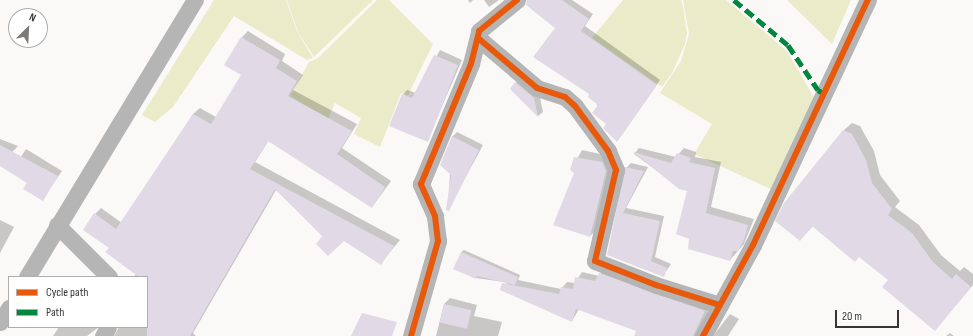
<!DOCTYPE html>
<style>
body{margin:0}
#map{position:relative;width:973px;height:336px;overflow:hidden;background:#fbf9f7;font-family:"Sofia Sans Condensed",sans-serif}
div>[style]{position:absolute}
.green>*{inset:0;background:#e9ebc9}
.shadow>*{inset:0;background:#0003}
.building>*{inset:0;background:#e1d9e6;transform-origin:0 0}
.street>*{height:17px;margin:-8.5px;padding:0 8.5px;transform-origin:8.5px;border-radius:8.5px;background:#b5b5b5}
.quiet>*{height:5px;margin-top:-2.5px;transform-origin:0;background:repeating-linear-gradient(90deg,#00873e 0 10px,transparent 0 15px)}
.cycleway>*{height:6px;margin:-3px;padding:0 3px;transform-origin:3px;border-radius:3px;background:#e8590c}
span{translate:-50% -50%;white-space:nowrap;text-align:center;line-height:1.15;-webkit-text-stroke:3.5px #fff;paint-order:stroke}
.legend{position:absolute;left:8px;top:276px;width:140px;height:52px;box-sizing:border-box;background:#fff;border:1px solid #afaeae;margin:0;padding:5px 7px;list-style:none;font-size:12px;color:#363534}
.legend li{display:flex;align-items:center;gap:8px;height:20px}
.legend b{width:20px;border:1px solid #afaeae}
.north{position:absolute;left:8px;top:8px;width:40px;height:40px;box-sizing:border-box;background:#fff;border:1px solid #afaeae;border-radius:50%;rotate:24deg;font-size:11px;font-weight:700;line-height:16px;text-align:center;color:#363534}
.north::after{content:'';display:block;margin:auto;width:14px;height:18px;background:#7b7a78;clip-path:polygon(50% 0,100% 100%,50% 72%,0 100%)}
.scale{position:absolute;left:835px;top:310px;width:64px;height:18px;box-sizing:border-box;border:2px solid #363534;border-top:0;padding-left:5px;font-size:12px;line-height:14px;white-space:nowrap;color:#363534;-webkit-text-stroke:3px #fff;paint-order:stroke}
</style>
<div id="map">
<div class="green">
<i style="clip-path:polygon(214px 0,286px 0,297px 31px,313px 58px,307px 60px,234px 16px,173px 107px,155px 122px,142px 115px)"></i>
<i style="clip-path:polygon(287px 0,373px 0,314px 57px,298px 32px)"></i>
<i style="clip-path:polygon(377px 0,389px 0,433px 44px,408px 95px,401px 93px,380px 147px,354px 134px,361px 118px,335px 103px,328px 119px,290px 96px,309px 62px,318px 58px)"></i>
<i style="clip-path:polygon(623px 0,681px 0,683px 6px,687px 33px,685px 44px,672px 73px,662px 87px,592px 38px)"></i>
<i style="clip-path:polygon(683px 0,726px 0,787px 51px,816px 101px,773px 190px,694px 154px,712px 124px,660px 93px,681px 61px,689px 34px)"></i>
<i style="clip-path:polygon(787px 0,851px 0,832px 44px)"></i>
</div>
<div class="shadow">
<i style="clip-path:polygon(468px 0,473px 0,470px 3px)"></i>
<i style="clip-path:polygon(484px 0,499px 0,489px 7px)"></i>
<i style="clip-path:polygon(526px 0,572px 0,593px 14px,585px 26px,660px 80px,621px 136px,607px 124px,556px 27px)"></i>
<i style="clip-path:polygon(248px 31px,285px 54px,282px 61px,303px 75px,293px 90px,357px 124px,342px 148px,391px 181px,372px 207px,269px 140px,255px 162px,400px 240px,381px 263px,343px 240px,324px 236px,276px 190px,193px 333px,196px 336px,114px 336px,119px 327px,147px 327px,147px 277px,134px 277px,136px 274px,110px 247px,95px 214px,101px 208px,122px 223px,193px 114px,200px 108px,216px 117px,242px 75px,242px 37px)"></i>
<i style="clip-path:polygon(440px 50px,462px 60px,427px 141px,403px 95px,407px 90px,416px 93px)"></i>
<i style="clip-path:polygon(520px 78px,539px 93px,543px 112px,538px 116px,511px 89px)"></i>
<i style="clip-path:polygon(852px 123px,860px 126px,874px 151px,880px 175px,900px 201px,895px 207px,919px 225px,941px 255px,960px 271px,964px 267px,973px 274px,973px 285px,935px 330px,889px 280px,860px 256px,813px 226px,800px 240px,844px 130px)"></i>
<i style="clip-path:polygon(457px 132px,483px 145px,448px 210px,452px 137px)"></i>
<i style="clip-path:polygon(0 139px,18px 146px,0 165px)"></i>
<i style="clip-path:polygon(639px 148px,676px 157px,684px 148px,696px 152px,695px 157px,721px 162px,711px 207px,754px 219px,744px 244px,730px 260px,689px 190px,680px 188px,634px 154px)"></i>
<i style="clip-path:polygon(26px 149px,62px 171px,42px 200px,28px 182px,11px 172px)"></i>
<i style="clip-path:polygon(582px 150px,609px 156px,612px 164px,597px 230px,590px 236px,575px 173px,571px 170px)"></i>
<i style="clip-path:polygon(631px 163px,648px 167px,626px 208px,664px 216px,655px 257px,671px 264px,663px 276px,609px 255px,626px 168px)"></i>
<i style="clip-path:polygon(0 220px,14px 227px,0 253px)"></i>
<i style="clip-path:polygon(464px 250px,520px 275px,518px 280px,561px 289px,567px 282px,575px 283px,582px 272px,599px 276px,605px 268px,710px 306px,696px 336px,635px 336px,638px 330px,579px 309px,572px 321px,504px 282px,476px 278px,461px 252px)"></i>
<i style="clip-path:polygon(450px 298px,477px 305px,474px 316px,502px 322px,498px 336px,436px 336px,444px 304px)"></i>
<i style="clip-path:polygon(730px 314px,739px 319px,728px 336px,713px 336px)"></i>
<i style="clip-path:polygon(59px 327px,99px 327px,87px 336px,53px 336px)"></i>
<i style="clip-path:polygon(950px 333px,954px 336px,946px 336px)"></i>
</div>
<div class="building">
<i style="clip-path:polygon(527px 0,562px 0,589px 19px,581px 31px,657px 85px,617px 142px,603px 128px,606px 124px,592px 113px,598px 105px,588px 97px,589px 94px,533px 57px,555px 28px,526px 5px)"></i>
<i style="clip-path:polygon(241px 37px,280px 60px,276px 68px,297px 81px,288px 96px,352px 131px,337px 154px,385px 187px,372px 208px,268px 141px,250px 169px,394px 246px,381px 265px,344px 241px,328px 256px,316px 244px,322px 236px,275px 189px,190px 336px,147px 336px,147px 277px,139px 277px,105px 252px,109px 248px,83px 230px,94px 213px,116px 229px,193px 114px,211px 124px,241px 75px,224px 65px)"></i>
<i style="clip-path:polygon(434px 55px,458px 65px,428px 142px,389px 126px,402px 94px,412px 98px)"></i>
<i style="clip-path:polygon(515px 82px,534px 98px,538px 117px,510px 89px)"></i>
<i style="clip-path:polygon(843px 130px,852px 134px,866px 160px,872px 183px,892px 209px,888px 215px,912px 233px,933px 262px,952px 279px,956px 274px,971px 287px,935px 331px,882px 287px,888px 280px,859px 257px,855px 262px,812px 226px,800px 241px,775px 221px,784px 203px)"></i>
<i style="clip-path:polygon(452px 136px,479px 150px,449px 211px,446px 210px,451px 175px,440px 165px)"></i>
<i style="clip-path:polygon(0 145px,58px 176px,43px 201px,23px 189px,27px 183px,0 166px)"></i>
<i style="clip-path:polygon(633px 152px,671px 163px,677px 153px,691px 158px,689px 162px,715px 168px,706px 213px,748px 225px,744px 240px,738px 251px,733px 251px,730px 261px,688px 249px,689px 239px,676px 234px,687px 191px,679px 189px)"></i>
<i style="clip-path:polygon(574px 157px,602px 162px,606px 171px,590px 237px,553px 225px,574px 173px,570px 170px)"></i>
<i style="clip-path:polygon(625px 167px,644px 171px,623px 213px,660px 221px,651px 261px,667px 268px,664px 277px,607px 255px)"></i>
<i style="clip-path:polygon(461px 252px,518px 277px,515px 285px,477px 276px,476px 279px,453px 269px)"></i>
<i style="clip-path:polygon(599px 273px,705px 311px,693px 336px,634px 336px,636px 331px,576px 309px,572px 322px,500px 290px,502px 283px,559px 294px,561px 287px,573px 289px,575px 277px,595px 281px)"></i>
<i style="left:444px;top:304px;width:28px;height:19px;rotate:13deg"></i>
<i style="clip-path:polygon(362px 313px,397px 322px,392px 336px,351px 336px)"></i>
</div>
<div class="street">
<i style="left:478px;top:38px;width:77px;rotate:40.3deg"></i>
<i style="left:537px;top:88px;width:29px;rotate:18deg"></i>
<i style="left:565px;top:97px;width:13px;rotate:42deg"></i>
<i style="left:575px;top:106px;width:56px;rotate:53.7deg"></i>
<i style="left:608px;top:151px;width:21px;rotate:67deg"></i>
<i style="left:616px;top:170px;width:93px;rotate:103deg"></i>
<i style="left:595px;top:261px;width:66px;rotate:21.5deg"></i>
<i style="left:656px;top:285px;width:67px;rotate:17.4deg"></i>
<i style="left:57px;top:225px;width:74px;rotate:45deg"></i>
<i style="left:27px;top:277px;width:324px;rotate:-58.8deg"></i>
<i style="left:0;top:322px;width:17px;rotate:-57deg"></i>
<i style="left:103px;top:336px;width:10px;rotate:-61deg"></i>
<i style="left:411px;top:336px;width:99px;rotate:-74.1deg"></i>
<i style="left:438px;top:241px;width:25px;rotate:-97deg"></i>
<i style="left:435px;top:216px;width:35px;rotate:-114deg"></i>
<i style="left:421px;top:184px;width:130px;rotate:-67.4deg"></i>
<i style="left:471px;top:64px;width:34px;rotate:-76deg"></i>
<i style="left:479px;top:31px;width:49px;rotate:-39.2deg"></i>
<i style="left:703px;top:336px;width:104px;rotate:-61.2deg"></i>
<i style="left:753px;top:245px;width:271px;rotate:-64.9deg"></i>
</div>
<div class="quiet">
<i style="left:734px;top:0;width:70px;rotate:39.8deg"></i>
<i style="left:788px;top:45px;width:54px;rotate:56.3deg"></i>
<i style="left:818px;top:90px;width:8px;rotate:30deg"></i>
</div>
<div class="cycleway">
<i style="left:478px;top:38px;width:77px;rotate:40.3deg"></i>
<i style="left:537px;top:88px;width:29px;rotate:18deg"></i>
<i style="left:565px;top:97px;width:13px;rotate:42deg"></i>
<i style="left:575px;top:106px;width:56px;rotate:53.7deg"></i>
<i style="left:608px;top:151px;width:21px;rotate:67deg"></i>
<i style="left:616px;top:170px;width:93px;rotate:103deg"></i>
<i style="left:595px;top:261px;width:66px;rotate:21.5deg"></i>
<i style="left:656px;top:285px;width:67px;rotate:17.4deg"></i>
<i style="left:411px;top:336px;width:99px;rotate:-74.1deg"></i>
<i style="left:438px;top:241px;width:25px;rotate:-97deg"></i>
<i style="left:435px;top:216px;width:35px;rotate:-114deg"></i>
<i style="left:421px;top:184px;width:130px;rotate:-67.4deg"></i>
<i style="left:471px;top:64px;width:34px;rotate:-76deg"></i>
<i style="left:479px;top:31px;width:49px;rotate:-39.2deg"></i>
<i style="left:703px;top:336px;width:104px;rotate:-61.2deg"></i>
<i style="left:753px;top:245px;width:271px;rotate:-64.9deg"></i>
</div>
<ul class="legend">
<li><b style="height:5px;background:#e8590c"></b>Cycle path</li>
<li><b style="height:5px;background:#00873e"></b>Path</li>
</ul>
<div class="north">N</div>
<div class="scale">20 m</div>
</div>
